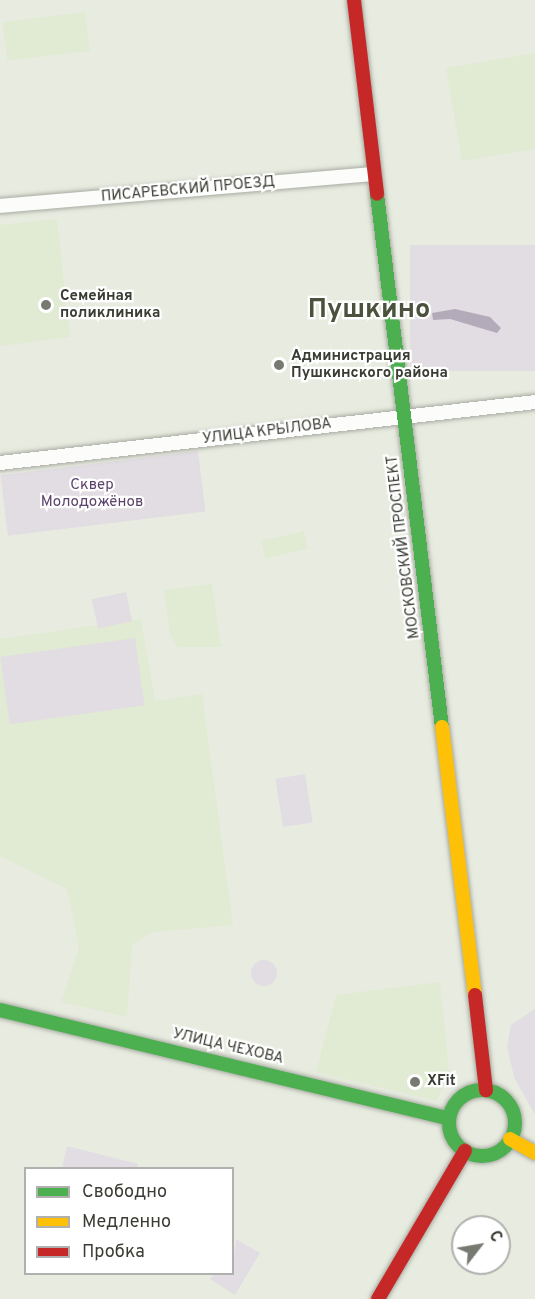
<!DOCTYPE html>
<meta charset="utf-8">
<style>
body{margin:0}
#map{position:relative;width:535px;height:1299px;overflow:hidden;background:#e8ece0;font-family:Overpass,sans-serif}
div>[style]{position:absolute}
.built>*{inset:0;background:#e1ead3;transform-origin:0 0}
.green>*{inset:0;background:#e1dde2;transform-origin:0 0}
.round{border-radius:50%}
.water>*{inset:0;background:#b4abba}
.roads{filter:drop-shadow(0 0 2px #a8aba2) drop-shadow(0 0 2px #a8aba2)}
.street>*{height:14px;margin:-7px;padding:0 7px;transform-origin:7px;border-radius:7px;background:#fcfcfa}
.fast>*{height:14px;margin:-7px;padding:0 7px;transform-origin:7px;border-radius:7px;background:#4caf50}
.fast>.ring{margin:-7px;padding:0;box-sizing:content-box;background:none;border:14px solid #4caf50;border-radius:50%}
.slow>*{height:14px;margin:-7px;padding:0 7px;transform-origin:7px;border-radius:7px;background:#ffc107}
.jam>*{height:14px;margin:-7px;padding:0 7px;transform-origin:7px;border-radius:7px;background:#c62828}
.dots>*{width:16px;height:16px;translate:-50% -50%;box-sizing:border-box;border:3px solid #fff;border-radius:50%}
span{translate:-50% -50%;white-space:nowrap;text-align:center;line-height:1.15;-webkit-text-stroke:4.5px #fff;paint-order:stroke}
.street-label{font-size:15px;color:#3a3d34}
.poi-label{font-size:15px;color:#3a3d34;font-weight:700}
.left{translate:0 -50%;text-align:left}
.park-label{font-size:15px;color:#5a436b}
.town-label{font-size:27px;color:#4a513d;font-weight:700}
.legend{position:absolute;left:24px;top:1167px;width:210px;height:108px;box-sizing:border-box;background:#fff;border:2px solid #b0b1ae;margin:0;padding:8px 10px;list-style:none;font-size:18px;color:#3a3d34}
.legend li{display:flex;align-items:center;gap:12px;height:30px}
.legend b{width:30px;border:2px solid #b0b1ae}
.north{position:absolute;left:451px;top:1215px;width:60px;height:60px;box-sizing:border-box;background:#fff;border:2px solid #b0b1ae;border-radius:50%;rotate:59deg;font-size:16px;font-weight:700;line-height:24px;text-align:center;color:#3a3d34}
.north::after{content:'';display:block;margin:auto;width:21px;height:27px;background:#777a70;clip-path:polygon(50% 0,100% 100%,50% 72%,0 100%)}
</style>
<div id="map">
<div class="built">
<i style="left:85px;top:12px;width:39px;height:83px;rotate:83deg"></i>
<i style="clip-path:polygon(535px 53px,535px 149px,462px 161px,446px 68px)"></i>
<i style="clip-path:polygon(57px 219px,70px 337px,0 346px,0 225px)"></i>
<i style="left:304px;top:531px;width:18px;height:44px;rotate:77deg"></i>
<i style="clip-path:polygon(212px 584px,221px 647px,178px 647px,170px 634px,164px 590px)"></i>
<i style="clip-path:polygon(141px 619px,155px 701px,202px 694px,233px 925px,152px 932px,132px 945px,127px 1017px,61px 1002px,79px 948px,67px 889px,0 856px,0 639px)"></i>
<i style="clip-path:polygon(440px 982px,449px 1071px,437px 1101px,316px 1072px,336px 995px)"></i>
</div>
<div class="green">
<i style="left:535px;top:245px;width:126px;height:125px;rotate:90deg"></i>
<i style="left:198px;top:451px;width:61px;height:199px;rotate:83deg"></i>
<i style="left:126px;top:592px;width:30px;height:35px;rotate:78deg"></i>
<i style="left:135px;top:638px;width:68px;height:136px;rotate:82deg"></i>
<i style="left:305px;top:774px;width:49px;height:30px;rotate:81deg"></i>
<i class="round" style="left:251px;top:960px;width:26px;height:26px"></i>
<i style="clip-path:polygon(535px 1009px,535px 1115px,514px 1077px,507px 1047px,511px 1025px)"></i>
<i style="clip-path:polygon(67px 1146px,138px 1164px,137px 1168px,62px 1168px)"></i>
<i style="clip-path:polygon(236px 1239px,260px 1253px,235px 1295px,210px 1279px,214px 1274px,232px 1274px)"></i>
</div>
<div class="water">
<i style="clip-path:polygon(455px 309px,490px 317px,501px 328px,497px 333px,450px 319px,433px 320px,432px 313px)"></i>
</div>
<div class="roads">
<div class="street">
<i style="left:0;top:206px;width:376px;rotate:-4.9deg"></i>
<i style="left:0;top:463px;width:538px;rotate:-6.5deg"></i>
</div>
<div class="fast">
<i style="left:377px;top:194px;width:537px;rotate:83.05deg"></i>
<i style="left:0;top:1010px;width:461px;rotate:13.6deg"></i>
<i class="ring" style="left:449px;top:1090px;width:52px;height:52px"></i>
</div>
<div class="slow">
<i style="left:442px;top:727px;width:270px;rotate:83deg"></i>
<i style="left:510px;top:1139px;width:29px;rotate:29deg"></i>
</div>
<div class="jam">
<i style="left:354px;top:0;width:195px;rotate:83.2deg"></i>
<i style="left:475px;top:995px;width:96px;rotate:83.4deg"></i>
<i style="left:378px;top:1299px;width:172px;rotate:-59.6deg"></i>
</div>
</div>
<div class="dots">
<i style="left:46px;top:305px;background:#777a70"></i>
<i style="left:279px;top:365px;background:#777a70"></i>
<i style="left:415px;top:1082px;background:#777a70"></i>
</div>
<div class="street-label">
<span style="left:188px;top:190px;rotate:-5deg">ПИСАРЕВСКИЙ ПРОЕЗД</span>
<span style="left:267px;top:432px;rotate:-7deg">УЛИЦА КРЫЛОВА</span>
<span style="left:404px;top:547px;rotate:-97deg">МОСКОВСКИЙ ПРОСПЕКТ</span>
<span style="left:228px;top:1047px;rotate:13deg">УЛИЦА ЧЕХОВА</span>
</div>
<div class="poi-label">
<span class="left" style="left:60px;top:305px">Семейная<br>поликлиника</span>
<span class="left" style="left:291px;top:365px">Администрация<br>Пушкинского района</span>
<span class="left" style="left:427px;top:1082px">XFit</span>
</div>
<div class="park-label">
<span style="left:92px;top:494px">Сквер<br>Молодожёнов</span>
</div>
<div class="town-label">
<span style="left:369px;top:311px">Пушкино</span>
</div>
<ul class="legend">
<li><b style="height:8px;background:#4caf50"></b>Свободно</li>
<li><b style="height:8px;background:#ffc107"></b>Медленно</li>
<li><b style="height:8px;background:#c62828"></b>Пробка</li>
</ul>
<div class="north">С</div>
</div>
